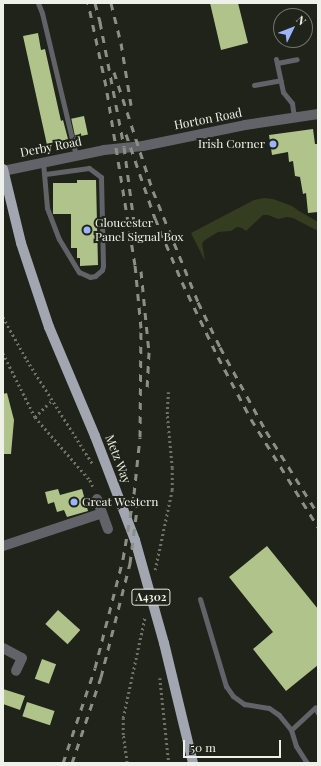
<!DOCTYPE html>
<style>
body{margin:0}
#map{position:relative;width:321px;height:766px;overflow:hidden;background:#1f2319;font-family:"Playfair Display",serif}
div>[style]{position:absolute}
.green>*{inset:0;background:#343d1f}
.building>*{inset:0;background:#b0c38a;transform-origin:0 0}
.path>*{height:2.5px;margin-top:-1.25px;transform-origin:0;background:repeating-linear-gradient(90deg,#6e7269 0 2px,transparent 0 5px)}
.service>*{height:5px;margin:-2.5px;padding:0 2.5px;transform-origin:2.5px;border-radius:2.5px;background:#616368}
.minor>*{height:10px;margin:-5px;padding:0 5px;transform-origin:5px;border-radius:5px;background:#616368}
.primary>*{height:10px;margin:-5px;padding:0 5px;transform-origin:5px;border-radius:5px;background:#a2a6b1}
.rail>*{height:3px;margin-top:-1.5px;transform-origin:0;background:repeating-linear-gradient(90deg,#8b8f86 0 7px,transparent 0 14px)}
.dots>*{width:11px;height:11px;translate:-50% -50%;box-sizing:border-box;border:2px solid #1f2319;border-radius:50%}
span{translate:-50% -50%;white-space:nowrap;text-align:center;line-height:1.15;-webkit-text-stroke:4px #1f2319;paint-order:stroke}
.shield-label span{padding:1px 3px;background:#1f2319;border:1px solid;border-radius:3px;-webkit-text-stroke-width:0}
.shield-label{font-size:11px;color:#eef1e9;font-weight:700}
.street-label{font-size:12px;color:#eef1e9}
.poi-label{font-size:12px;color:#eef1e9}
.right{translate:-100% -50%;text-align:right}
.left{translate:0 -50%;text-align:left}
.frame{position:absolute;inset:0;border:4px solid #eef1e9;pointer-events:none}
.north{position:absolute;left:273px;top:8px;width:40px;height:40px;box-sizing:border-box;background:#1f2319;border:1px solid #72756c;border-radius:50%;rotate:47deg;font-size:11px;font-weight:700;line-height:16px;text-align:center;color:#eef1e9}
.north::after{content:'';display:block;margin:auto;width:14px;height:18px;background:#9cb4fd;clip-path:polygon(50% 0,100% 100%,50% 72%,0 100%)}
.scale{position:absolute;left:183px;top:740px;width:98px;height:18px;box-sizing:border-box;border:2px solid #eef1e9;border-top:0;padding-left:5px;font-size:12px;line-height:14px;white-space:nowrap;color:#eef1e9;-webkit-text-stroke:3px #1f2319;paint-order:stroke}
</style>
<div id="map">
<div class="green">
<i style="clip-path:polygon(264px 198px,273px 199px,292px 206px,299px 211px,318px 222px,318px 231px,293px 218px,287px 217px,278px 219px,268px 215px,263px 215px,246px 231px,242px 228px,237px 227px,231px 231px,218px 232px,205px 240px,202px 243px,205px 261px,191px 233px,254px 200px)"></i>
</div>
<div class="building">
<i style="clip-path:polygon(210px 3px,238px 3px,248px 43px,221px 50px)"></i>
<i style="clip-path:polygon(38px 33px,41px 50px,45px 49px,61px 121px,63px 120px,68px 139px,47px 145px,23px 36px)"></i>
<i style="left:84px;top:116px;width:19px;height:13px;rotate:78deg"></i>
<i style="clip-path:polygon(313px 129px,315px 144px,318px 144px,318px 212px,308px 213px,306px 193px,303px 194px,300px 177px,295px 176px,293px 161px,289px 162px,288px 152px,272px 155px,269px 135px)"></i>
<i style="clip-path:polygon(77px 180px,96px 180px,98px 265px,80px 266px,80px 258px,77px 258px,77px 248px,71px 248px,71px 214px,53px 214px,53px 183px,77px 183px)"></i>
<i style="clip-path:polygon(7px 393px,14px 420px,11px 454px,3px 454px,3px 394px)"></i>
<i style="clip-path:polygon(58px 489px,60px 495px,82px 489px,88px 511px,67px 517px,64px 510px,57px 512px,54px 502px,48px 504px,45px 492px)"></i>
<i style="clip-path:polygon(267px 546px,318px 609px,318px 665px,286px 691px,253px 649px,273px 632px,229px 577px)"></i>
<i style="left:58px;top:610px;width:30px;height:19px;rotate:42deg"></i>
<i style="left:42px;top:659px;width:15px;height:21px;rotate:20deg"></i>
<i style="clip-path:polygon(3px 689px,25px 696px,20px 710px,3px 704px)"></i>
<i style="left:27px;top:702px;width:29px;height:15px;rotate:18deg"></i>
</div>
<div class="path">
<i style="left:3px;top:317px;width:49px;rotate:60.8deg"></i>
<i style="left:27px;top:360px;width:122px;rotate:57.7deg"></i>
<i style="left:3px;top:353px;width:72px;rotate:63.4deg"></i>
<i style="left:35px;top:417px;width:84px;rotate:48.9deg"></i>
<i style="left:90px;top:480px;width:10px;rotate:66deg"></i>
<i style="left:35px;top:417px;width:24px;rotate:-45deg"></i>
<i style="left:155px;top:570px;width:82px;rotate:-78deg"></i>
<i style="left:172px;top:490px;width:22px;rotate:-90deg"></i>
<i style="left:172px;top:468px;width:54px;rotate:-95.3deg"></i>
<i style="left:167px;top:414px;width:22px;rotate:-87deg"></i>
<i style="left:160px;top:678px;width:85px;rotate:84deg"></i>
<i style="left:127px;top:763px;width:28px;rotate:-98deg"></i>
<i style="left:123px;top:735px;width:17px;rotate:-90deg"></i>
<i style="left:123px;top:718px;width:104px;rotate:-77.8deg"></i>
</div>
<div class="service">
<i style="left:38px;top:3px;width:11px;rotate:68deg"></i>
<i style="left:42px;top:13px;width:147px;rotate:76.6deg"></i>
<i style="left:276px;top:59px;width:34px;rotate:78deg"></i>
<i style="left:283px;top:92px;width:14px;rotate:51deg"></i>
<i style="left:292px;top:103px;width:14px;rotate:82deg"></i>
<i style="left:277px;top:63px;width:20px;rotate:-11deg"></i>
<i style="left:254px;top:85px;width:27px;rotate:-10deg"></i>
<i style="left:43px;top:162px;width:46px;rotate:85deg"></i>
<i style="left:47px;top:208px;width:33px;rotate:69deg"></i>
<i style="left:59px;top:239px;width:39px;rotate:59deg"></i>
<i style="left:79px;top:272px;width:12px;rotate:24deg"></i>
<i style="left:90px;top:277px;width:5px;rotate:-11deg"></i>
<i style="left:95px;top:276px;width:9px;rotate:-41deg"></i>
<i style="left:102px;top:270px;width:4px;rotate:-76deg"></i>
<i style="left:103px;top:266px;width:89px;rotate:-91.3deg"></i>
<i style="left:101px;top:177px;width:15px;rotate:-143deg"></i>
<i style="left:89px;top:168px;width:44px;rotate:172.2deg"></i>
<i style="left:200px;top:599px;width:91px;rotate:73.4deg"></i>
<i style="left:226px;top:686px;width:12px;rotate:55deg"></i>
<i style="left:233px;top:696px;width:14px;rotate:36deg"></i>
<i style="left:244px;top:704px;width:25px;rotate:9deg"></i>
<i style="left:269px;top:708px;width:12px;rotate:35deg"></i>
<i style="left:279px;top:715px;width:19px;rotate:51deg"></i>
<i style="left:307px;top:763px;width:20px;rotate:-123deg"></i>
<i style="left:296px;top:746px;width:17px;rotate:-107deg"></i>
<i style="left:291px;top:730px;width:33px;rotate:-43deg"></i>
<i style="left:315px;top:708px;width:6px;rotate:59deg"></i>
</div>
<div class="minor">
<i style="left:3px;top:171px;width:103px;rotate:-11.7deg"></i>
<i style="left:104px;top:150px;width:39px;rotate:-6deg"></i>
<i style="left:143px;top:146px;width:104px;rotate:-11.6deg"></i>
<i style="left:245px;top:125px;width:74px;rotate:-8.6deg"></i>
<i style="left:97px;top:499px;width:32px;rotate:70deg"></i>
<i style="left:3px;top:546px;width:104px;rotate:-18.4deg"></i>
<i style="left:3px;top:648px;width:21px;rotate:28deg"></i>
<i style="left:22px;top:658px;width:14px;rotate:115deg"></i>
</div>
<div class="primary">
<i style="left:3px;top:169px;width:76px;rotate:76.3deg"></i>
<i style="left:21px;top:243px;width:89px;rotate:71.6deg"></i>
<i style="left:49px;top:327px;width:118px;rotate:67.1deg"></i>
<i style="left:95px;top:436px;width:111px;rotate:69deg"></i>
<i style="left:135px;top:540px;width:107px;rotate:74.3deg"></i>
<i style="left:164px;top:643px;width:123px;rotate:76.4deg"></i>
</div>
<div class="rail">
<i style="left:95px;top:3px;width:24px;rotate:75deg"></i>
<i style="left:111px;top:3px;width:41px;rotate:76deg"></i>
<i style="left:121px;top:43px;width:63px;rotate:80.8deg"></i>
<i style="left:100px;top:22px;width:127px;rotate:79.1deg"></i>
<i style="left:124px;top:147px;width:83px;rotate:82.4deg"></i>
<i style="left:114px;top:72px;width:125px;rotate:71.9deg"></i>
<i style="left:153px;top:191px;width:120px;rotate:67.9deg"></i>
<i style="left:198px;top:302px;width:50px;rotate:63.9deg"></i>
<i style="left:220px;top:347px;width:96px;rotate:61.3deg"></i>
<i style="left:266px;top:431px;width:98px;rotate:57.9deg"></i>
<i style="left:126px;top:134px;width:89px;rotate:71deg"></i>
<i style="left:155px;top:218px;width:69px;rotate:67.1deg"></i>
<i style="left:182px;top:282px;width:83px;rotate:64.4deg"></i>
<i style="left:218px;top:357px;width:70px;rotate:62deg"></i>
<i style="left:251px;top:419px;width:127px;rotate:58.2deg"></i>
<i style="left:141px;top:271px;width:81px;rotate:84.4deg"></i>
<i style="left:149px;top:352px;width:38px;rotate:93deg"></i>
<i style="left:63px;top:763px;width:100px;rotate:-71.4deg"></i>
<i style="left:95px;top:668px;width:113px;rotate:-75.6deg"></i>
<i style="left:123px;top:559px;width:66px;rotate:-80.4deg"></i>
<i style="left:134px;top:494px;width:57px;rotate:-84deg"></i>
<i style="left:140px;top:437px;width:109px;rotate:-89.5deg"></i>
<i style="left:141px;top:328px;width:63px;rotate:-95.4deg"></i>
<i style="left:135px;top:265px;width:181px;rotate:-99.2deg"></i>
<i style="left:106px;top:86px;width:85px;rotate:-102.2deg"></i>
<i style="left:72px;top:763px;width:91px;rotate:-71.4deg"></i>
<i style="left:101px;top:677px;width:118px;rotate:-75.7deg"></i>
<i style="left:130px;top:563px;width:70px;rotate:-82.6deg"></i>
</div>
<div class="dots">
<i style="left:273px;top:144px;background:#9cb4fd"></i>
<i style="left:87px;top:230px;background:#9cb4fd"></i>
<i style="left:74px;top:502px;background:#9cb4fd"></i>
</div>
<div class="shield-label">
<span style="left:151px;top:597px">A4302</span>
</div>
<div class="street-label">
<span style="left:208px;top:119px;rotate:-11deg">Horton Road</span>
<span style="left:51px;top:147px;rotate:-11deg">Derby Road</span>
<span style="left:118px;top:459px;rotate:69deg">Metz Way</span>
</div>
<div class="poi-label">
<span class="right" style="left:265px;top:144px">Irish Corner</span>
<span class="left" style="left:95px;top:230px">Gloucester<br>Panel Signal Box</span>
<span class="left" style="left:82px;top:502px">Great Western</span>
</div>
<div class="frame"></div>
<div class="north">N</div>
<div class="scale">50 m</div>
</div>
